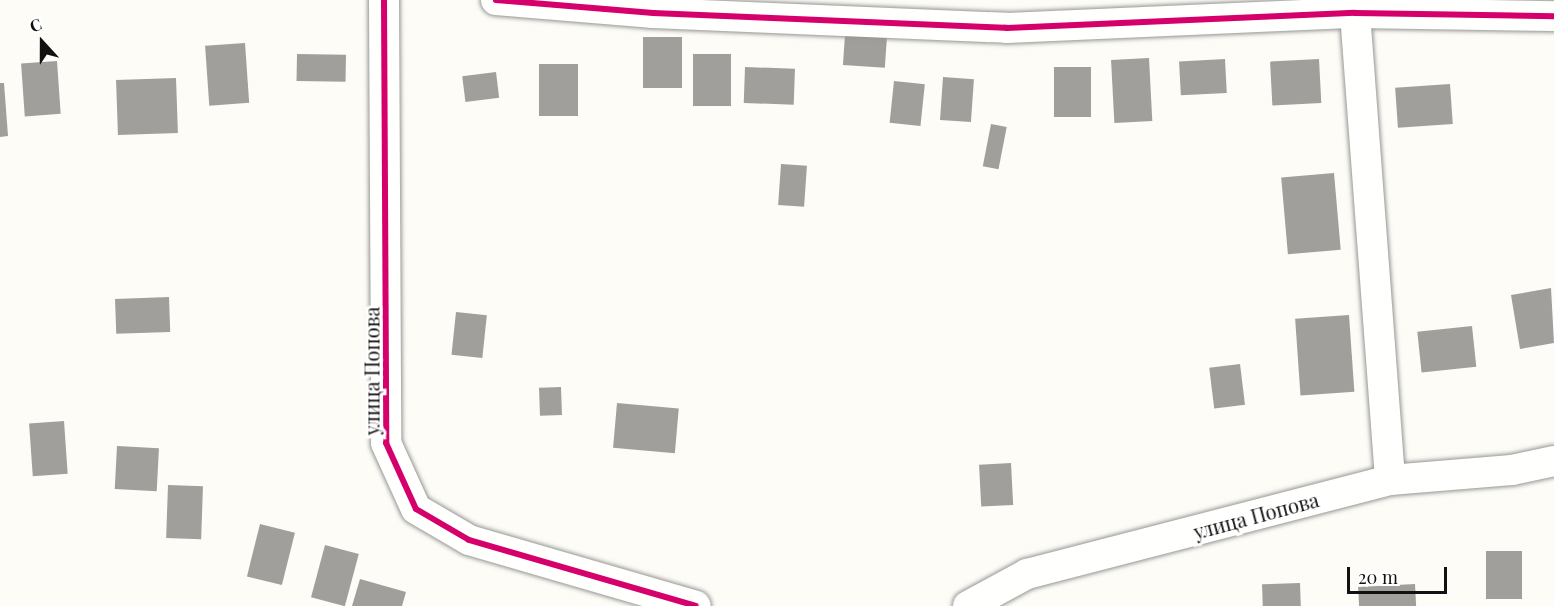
<!DOCTYPE html>
<meta charset="utf-8">
<style>
body{margin:0}
#map{position:relative;width:1554px;height:606px;overflow:hidden;background:#fdfcf7;font-family:"Playfair Display",serif}
div>[style]{position:absolute}
.building>*{inset:0;background:#a19f9c;transform-origin:0 0}
.roads{filter:drop-shadow(0 0 2px #979795) drop-shadow(0 0 2px #979795)}
.minor>*{height:30px;margin:-15px;padding:0 15px;transform-origin:15px;border-radius:15px;background:#fffffe}
.cycleway>*{height:6px;margin:-3px;padding:0 3px;transform-origin:3px;border-radius:3px;background:#d6006c}
span{translate:-50% -50%;white-space:nowrap;text-align:center;line-height:1.15;-webkit-text-stroke:6px #fff;paint-order:stroke}
.street-label{font-size:20px;color:#111}
.north{position:absolute;left:12px;top:12px;width:60px;height:60px;-webkit-text-stroke:4px #fff;paint-order:stroke;rotate:339deg;font-size:16px;font-weight:700;line-height:24px;text-align:center;color:#111}
.north::after{content:'';display:block;margin:auto;width:21px;height:27px;background:#111;clip-path:polygon(50% 0,100% 100%,50% 72%,0 100%)}
.scale{position:absolute;left:1347px;top:567px;width:100px;height:27px;box-sizing:border-box;border:3px solid #111;border-top:0;padding-left:8px;font-size:18px;line-height:21px;white-space:nowrap;color:#111;-webkit-text-stroke:4px #fff;paint-order:stroke}
</style>
<div id="map">
<div class="building">
<i style="left:845px;top:35px;width:42px;height:30px;rotate:4deg"></i>
<i style="left:643px;top:37px;width:39px;height:51px"></i>
<i style="left:245px;top:43px;width:60px;height:40px;rotate:86deg"></i>
<i style="left:297px;top:54px;width:49px;height:27px;rotate:1deg"></i>
<i style="left:693px;top:54px;width:38px;height:52px"></i>
<i style="left:1149px;top:58px;width:63px;height:38px;rotate:87deg"></i>
<i style="left:1225px;top:59px;width:34px;height:46px;rotate:87deg"></i>
<i style="left:1319px;top:59px;width:44px;height:49px;rotate:87deg"></i>
<i style="left:57px;top:61px;width:53px;height:36px;rotate:86deg"></i>
<i style="left:539px;top:64px;width:39px;height:52px"></i>
<i style="left:745px;top:67px;width:50px;height:36px;rotate:2deg"></i>
<i style="left:1054px;top:67px;width:37px;height:50px"></i>
<i style="left:496px;top:72px;width:26px;height:34px;rotate:83deg"></i>
<i style="left:943px;top:77px;width:31px;height:43px;rotate:4deg"></i>
<i style="left:176px;top:78px;width:55px;height:60px;rotate:88deg"></i>
<i style="left:894px;top:81px;width:31px;height:42px;rotate:6deg"></i>
<i style="clip-path:polygon(0 83px,4px 83px,8px 136px,0 137px)"></i>
<i style="left:1450px;top:84px;width:40px;height:55px;rotate:86deg"></i>
<i style="left:991px;top:124px;width:16px;height:43px;rotate:11deg"></i>
<i style="left:781px;top:164px;width:26px;height:41px;rotate:4deg"></i>
<i style="left:1334px;top:173px;width:77px;height:53px;rotate:85deg"></i>
<i style="clip-path:polygon(1551px 288px,1554px 343px,1520px 349px,1511px 295px)"></i>
<i style="left:169px;top:297px;width:35px;height:54px;rotate:88deg"></i>
<i style="left:456px;top:312px;width:31px;height:43px;rotate:6deg"></i>
<i style="left:1349px;top:315px;width:77px;height:54px;rotate:86deg"></i>
<i style="left:1472px;top:326px;width:41px;height:55px;rotate:84deg"></i>
<i style="left:1240px;top:364px;width:41px;height:31px;rotate:83deg"></i>
<i style="left:561px;top:387px;width:28px;height:22px;rotate:88deg"></i>
<i style="left:617px;top:403px;width:62px;height:45px;rotate:5deg"></i>
<i style="left:64px;top:421px;width:53px;height:35px;rotate:86deg"></i>
<i style="left:117px;top:446px;width:42px;height:43px;rotate:3deg"></i>
<i style="left:1011px;top:463px;width:42px;height:32px;rotate:87deg"></i>
<i style="left:168px;top:485px;width:35px;height:53px;rotate:2deg"></i>
<i style="left:260px;top:524px;width:36px;height:54px;rotate:14deg"></i>
<i style="left:325px;top:545px;width:35px;height:54px;rotate:15deg"></i>
<i style="left:1486px;top:551px;width:36px;height:48px"></i>
<i style="clip-path:polygon(360px 579px,406px 592px,402px 606px,352px 606px)"></i>
<i style="left:1300px;top:583px;width:23px;height:38px;rotate:88deg"></i>
<i style="left:1415px;top:584px;width:22px;height:57px;rotate:87deg"></i>
</div>
<div class="roads">
<div class="minor">
<i style="left:384px;top:0;width:443px;rotate:89.7deg"></i>
<i style="left:386px;top:443px;width:72px;rotate:65.6deg"></i>
<i style="left:416px;top:509px;width:61px;rotate:30.3deg"></i>
<i style="left:469px;top:540px;width:236px;rotate:16.2deg"></i>
<i style="left:496px;top:0;width:158px;rotate:4.7deg"></i>
<i style="left:653px;top:13px;width:354px;rotate:2.4deg"></i>
<i style="left:1007px;top:28px;width:348px;rotate:-2.5deg"></i>
<i style="left:1355px;top:13px;width:199px;rotate:0.9deg"></i>
<i style="left:1355px;top:13px;width:468px;rotate:85.7deg"></i>
<i style="left:968px;top:606px;width:67px;rotate:-28.5deg"></i>
<i style="left:1027px;top:574px;width:375px;rotate:-14.5deg"></i>
<i style="left:1390px;top:480px;width:122px;rotate:-4.7deg"></i>
<i style="left:1512px;top:470px;width:43px;rotate:-12.1deg"></i>
</div>
</div>
<div class="cycleway">
<i style="left:384px;top:0;width:443px;rotate:89.7deg"></i>
<i style="left:386px;top:443px;width:72px;rotate:65.6deg"></i>
<i style="left:416px;top:509px;width:61px;rotate:30.3deg"></i>
<i style="left:469px;top:540px;width:236px;rotate:16.2deg"></i>
<i style="left:496px;top:0;width:158px;rotate:4.7deg"></i>
<i style="left:653px;top:13px;width:354px;rotate:2.4deg"></i>
<i style="left:1007px;top:28px;width:348px;rotate:-2.5deg"></i>
<i style="left:1355px;top:13px;width:199px;rotate:0.9deg"></i>
</div>
<div class="street-label">
<span style="left:371px;top:371px;rotate:-90deg">улица Попова</span>
<span style="left:1256px;top:515px;rotate:-15deg">улица Попова</span>
</div>
<div class="north">С</div>
<div class="scale">20 m</div>
</div>
